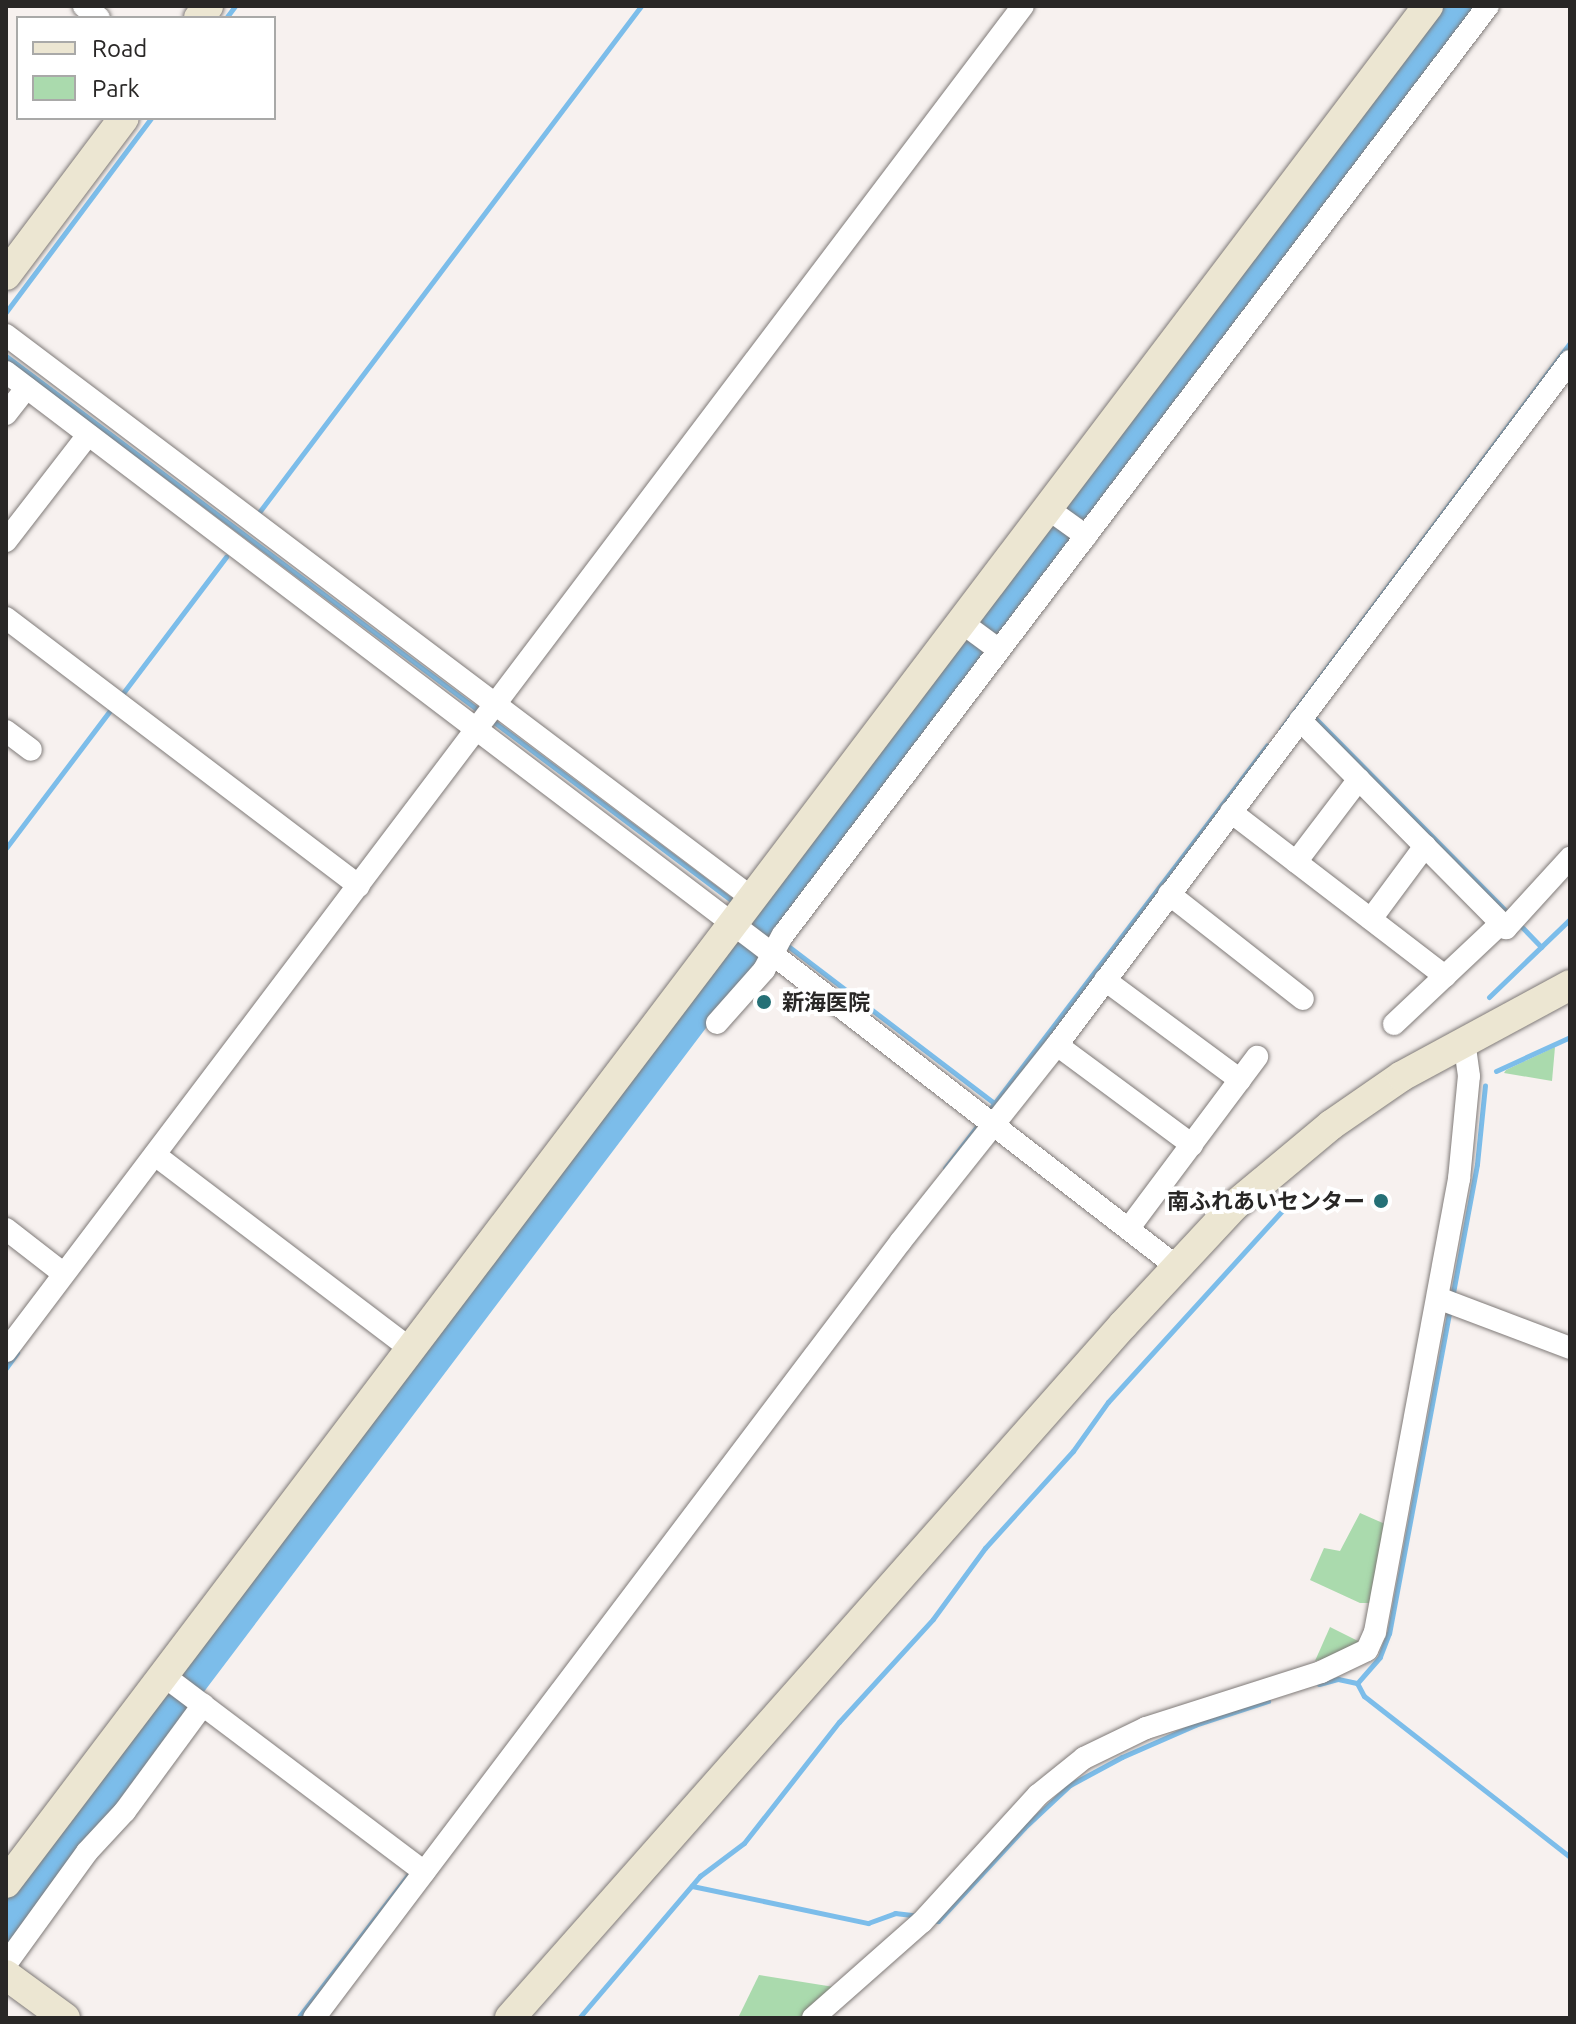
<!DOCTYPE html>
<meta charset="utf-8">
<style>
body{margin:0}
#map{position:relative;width:1576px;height:2024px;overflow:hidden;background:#f7f1ef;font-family:Ubuntu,"Noto Sans JP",sans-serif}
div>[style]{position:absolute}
.green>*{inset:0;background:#aadaad}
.stream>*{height:5px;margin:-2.5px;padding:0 2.5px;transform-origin:2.5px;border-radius:2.5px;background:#7cbdea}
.river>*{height:32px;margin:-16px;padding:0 16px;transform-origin:16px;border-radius:16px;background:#7cbdea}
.roads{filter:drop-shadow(0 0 2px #7f7a78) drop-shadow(0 0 2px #7f7a78)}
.street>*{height:22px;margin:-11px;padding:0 11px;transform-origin:11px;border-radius:11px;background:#fff}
.secondary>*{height:30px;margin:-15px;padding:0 15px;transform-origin:15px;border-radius:15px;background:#ece6d2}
.dots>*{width:22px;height:22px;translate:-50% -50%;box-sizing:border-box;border:4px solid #fff;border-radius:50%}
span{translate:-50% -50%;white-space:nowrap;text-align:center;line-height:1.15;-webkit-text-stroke:8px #fff;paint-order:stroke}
.poi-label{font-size:22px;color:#292726;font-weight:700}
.left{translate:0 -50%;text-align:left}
.right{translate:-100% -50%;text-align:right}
.frame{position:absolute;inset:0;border:8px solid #292726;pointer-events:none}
.legend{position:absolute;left:16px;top:16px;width:260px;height:104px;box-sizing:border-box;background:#fff;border:2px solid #a9a9a8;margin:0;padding:10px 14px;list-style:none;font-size:24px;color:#292726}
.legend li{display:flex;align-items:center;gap:16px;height:40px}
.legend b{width:40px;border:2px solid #a9a9a8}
</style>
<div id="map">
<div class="green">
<i style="clip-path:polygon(1555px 1047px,1552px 1081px,1504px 1073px,1506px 1070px)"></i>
<i style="clip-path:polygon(1360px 1513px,1385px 1524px,1371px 1603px,1360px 1603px,1310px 1580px,1324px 1548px,1340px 1551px)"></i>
<i style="clip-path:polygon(1330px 1627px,1362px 1643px,1341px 1654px,1315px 1661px)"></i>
<i style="clip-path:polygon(759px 1975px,834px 1987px,802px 2018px,738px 2018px)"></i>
</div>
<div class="stream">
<i style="left:226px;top:18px;width:15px;rotate:-53deg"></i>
<i style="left:6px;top:312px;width:242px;rotate:-53.2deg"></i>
<i style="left:6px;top:356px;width:595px;rotate:36.87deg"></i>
<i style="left:260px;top:511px;width:633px;rotate:-52.97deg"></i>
<i style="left:120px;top:697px;width:176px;rotate:-52.9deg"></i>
<i style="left:1311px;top:714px;width:281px;rotate:45.3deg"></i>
<i style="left:490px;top:719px;width:306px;rotate:36.9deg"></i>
<i style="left:1281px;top:729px;width:483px;rotate:-53.2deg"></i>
<i style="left:6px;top:848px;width:176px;rotate:-52.9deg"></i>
<i style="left:759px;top:917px;width:9px;rotate:41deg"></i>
<i style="left:1519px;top:924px;width:32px;rotate:46deg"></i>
<i style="left:763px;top:926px;width:14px;rotate:39deg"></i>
<i style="left:788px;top:946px;width:259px;rotate:37.3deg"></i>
<i style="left:1489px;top:997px;width:112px;rotate:-43.9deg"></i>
<i style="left:1496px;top:1071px;width:81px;rotate:-24.7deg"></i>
<i style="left:987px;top:1113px;width:462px;rotate:-52.7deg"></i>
<i style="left:945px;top:1168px;width:59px;rotate:-52.5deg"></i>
<i style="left:1452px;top:1298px;width:136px;rotate:-79.4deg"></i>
<i style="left:1477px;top:1164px;width:79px;rotate:-84.2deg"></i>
<i style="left:1450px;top:1308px;width:331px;rotate:100.6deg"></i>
<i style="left:1389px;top:1633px;width:26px;rotate:111deg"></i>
<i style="left:1380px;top:1657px;width:35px;rotate:131deg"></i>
<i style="left:1357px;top:1683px;width:15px;rotate:62deg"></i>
<i style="left:1364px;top:1696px;width:261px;rotate:38deg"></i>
<i style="left:6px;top:1368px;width:19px;rotate:-54deg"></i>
<i style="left:1319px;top:1684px;width:20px;rotate:-15deg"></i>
<i style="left:1338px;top:1679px;width:19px;rotate:12deg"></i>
<i style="left:692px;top:1886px;width:180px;rotate:11.9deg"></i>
<i style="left:868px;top:1923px;width:29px;rotate:-20deg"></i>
<i style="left:895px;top:1913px;width:25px;rotate:7deg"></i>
<i style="left:933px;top:1920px;width:5px;rotate:11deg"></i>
<i style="left:938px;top:1921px;width:127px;rotate:-47.2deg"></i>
<i style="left:1024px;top:1828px;width:63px;rotate:-43.1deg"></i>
<i style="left:1070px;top:1785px;width:59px;rotate:-28.3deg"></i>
<i style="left:1122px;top:1757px;width:80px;rotate:-23.7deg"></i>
<i style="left:1195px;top:1725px;width:77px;rotate:-18.2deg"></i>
<i style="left:298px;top:2018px;width:187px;rotate:-52.4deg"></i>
<i style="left:579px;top:2018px;width:187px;rotate:-49.6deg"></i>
<i style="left:700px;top:1876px;width:55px;rotate:-36.9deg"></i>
<i style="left:744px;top:1843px;width:154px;rotate:-51.9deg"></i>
<i style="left:839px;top:1722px;width:139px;rotate:-47.6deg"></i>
<i style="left:933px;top:1619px;width:88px;rotate:-53.8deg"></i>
<i style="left:985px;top:1548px;width:131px;rotate:-47.8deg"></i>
<i style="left:1073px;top:1451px;width:60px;rotate:-54.5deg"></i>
<i style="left:1108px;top:1402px;width:269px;rotate:-47.7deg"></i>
</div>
<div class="river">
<i style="left:6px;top:1927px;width:2409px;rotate:-52.9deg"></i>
</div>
<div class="roads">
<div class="street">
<i style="left:84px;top:6px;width:19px;rotate:39deg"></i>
<i style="left:6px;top:335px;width:935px;rotate:37.04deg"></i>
<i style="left:6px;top:372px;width:966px;rotate:37.21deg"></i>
<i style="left:775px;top:956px;width:507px;rotate:37.71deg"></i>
<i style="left:6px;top:414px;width:33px;rotate:-52deg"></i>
<i style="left:1047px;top:508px;width:48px;rotate:35.7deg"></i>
<i style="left:6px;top:541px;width:134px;rotate:-52.3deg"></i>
<i style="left:6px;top:618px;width:443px;rotate:37.2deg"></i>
<i style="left:961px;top:622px;width:47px;rotate:36.4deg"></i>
<i style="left:1300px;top:720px;width:293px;rotate:45.3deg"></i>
<i style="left:1506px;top:928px;width:95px;rotate:-47.6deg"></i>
<i style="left:6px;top:731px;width:31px;rotate:37deg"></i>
<i style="left:1231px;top:812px;width:270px;rotate:37.5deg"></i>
<i style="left:1296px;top:862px;width:104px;rotate:-52.8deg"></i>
<i style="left:1169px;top:894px;width:170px;rotate:38.1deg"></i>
<i style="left:1371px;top:919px;width:91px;rotate:-53.5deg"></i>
<i style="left:1105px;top:980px;width:168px;rotate:36.5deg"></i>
<i style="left:717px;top:1023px;width:71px;rotate:-48.4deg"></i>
<i style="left:764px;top:970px;width:40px;rotate:-62deg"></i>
<i style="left:783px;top:935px;width:1166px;rotate:-52.81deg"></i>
<i style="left:1394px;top:1024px;width:147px;rotate:-43.3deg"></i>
<i style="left:1057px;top:1045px;width:168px;rotate:36.5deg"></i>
<i style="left:155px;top:1155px;width:321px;rotate:37.2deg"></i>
<i style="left:1129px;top:1228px;width:214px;rotate:-53.2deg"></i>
<i style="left:6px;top:1229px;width:73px;rotate:37.8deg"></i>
<i style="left:1438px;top:1298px;width:141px;rotate:20.7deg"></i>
<i style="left:6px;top:1351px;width:1686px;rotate:-52.91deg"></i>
<i style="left:163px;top:1675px;width:327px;rotate:37deg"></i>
<i style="left:6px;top:1964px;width:138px;rotate:-54.1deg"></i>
<i style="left:87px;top:1852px;width:56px;rotate:-47.2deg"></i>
<i style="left:125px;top:1811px;width:132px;rotate:-53.7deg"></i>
<i style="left:314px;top:2018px;width:974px;rotate:-52.93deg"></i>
<i style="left:901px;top:1241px;width:251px;rotate:-51.5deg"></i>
<i style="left:1057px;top:1045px;width:855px;rotate:-53.13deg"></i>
<i style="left:813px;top:2018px;width:145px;rotate:-41.4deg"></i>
<i style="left:922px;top:1922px;width:172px;rotate:-47.6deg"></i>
<i style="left:1038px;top:1795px;width:59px;rotate:-38.8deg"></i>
<i style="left:1084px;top:1758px;width:69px;rotate:-25.8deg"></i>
<i style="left:1146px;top:1728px;width:184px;rotate:-17.7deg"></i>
<i style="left:1321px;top:1672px;width:51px;rotate:-25.6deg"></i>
<i style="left:1367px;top:1650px;width:20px;rotate:-66deg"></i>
<i style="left:1375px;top:1632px;width:461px;rotate:-79.5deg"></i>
<i style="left:1459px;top:1179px;width:103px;rotate:-84.5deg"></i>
<i style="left:1469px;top:1076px;width:35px;rotate:-98deg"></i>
</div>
<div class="secondary">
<i style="left:199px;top:18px;width:15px;rotate:-53deg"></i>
<i style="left:6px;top:275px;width:196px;rotate:-53.1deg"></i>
<i style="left:6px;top:1883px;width:2355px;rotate:-52.85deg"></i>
<i style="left:6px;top:1975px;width:73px;rotate:36.1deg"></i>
<i style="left:510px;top:2018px;width:925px;rotate:-48.51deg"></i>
<i style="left:1123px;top:1325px;width:164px;rotate:-47deg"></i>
<i style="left:1235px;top:1205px;width:125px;rotate:-39.8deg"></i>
<i style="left:1331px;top:1125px;width:86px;rotate:-34.6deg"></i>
<i style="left:1402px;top:1076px;width:191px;rotate:-28.4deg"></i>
</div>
</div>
<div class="dots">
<i style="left:764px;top:1002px;background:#257076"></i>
<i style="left:1381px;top:1201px;background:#257076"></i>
</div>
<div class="poi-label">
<span class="left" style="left:782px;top:1002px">新海医院</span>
<span class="right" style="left:1365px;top:1201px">南ふれあいセンター</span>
</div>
<div class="frame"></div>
<ul class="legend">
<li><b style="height:10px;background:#ece6d2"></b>Road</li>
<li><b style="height:22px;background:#aadaad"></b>Park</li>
</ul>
</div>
